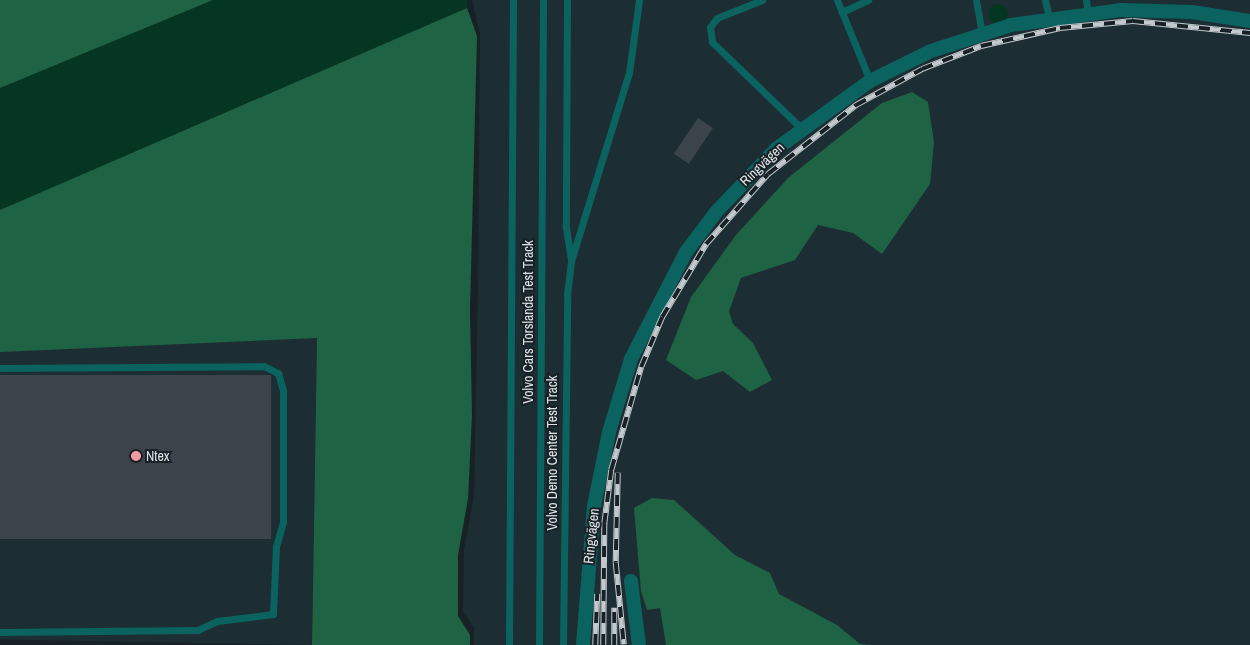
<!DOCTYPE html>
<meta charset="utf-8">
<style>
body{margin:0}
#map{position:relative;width:1250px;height:645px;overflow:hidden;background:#182226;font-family:"Archivo Narrow",sans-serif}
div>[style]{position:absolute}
.built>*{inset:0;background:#1c2e34;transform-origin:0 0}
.green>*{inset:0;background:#053621}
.round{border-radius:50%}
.forest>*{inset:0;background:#1e6343}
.building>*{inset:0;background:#3c444b;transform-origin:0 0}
.service>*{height:7px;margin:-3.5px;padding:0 3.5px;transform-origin:3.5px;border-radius:3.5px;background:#0b635f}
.minor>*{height:14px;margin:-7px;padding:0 7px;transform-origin:7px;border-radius:7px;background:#0b635f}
.rail>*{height:5.5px;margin-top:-2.75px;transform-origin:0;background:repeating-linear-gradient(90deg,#182226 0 11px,#c3c9cd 0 22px);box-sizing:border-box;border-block:1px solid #c3c9cd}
.dots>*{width:14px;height:14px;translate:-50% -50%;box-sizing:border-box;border:2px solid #182226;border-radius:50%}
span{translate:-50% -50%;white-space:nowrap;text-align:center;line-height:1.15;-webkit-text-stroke:4px #182226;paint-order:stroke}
.street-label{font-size:14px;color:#dee4e7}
.poi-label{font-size:14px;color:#dee4e7}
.left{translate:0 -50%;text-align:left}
</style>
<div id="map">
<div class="built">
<i style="clip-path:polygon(472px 0,1250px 0,1250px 645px,474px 645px,474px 628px,463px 611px,464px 550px,474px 496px,478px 290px,480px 33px)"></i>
<i style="left:317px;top:338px;width:307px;height:317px;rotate:91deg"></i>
</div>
<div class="green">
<i style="clip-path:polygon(213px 0,467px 0,467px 8px,0 210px,0 88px)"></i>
<i class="round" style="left:988px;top:4px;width:20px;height:20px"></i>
</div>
<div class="forest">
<i style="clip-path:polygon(0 0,213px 0,0 88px)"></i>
<i style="clip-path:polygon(467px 8px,477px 36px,470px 310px,472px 415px,468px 499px,458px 555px,458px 616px,470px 635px,470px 645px,312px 645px,317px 338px,0 352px,0 210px)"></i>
<i style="clip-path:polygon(912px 92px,928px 102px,934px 142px,930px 184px,882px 254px,853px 233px,818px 225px,795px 260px,741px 278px,729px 311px,733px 324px,753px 343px,772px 380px,750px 392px,723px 371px,696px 380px,666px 360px,691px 297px,736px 235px,788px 178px,882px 103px)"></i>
<i style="clip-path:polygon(652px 498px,674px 500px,735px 555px,770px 573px,779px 594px,837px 625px,860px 644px,872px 645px,666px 645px,660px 608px,647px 610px,641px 591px,634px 508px)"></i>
</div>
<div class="building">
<i style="left:698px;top:118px;width:18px;height:43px;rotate:34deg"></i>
<i style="left:0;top:375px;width:271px;height:164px"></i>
</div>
<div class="service">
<i style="left:567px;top:0;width:228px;rotate:90.3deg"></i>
<i style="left:566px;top:228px;width:31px;rotate:81deg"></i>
<i style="left:762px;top:0;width:48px;rotate:158.2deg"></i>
<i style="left:717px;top:18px;width:11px;rotate:128deg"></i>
<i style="left:710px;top:27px;width:15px;rotate:82deg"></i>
<i style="left:712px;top:42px;width:124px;rotate:44deg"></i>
<i style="left:837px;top:0;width:87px;rotate:67.8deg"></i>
<i style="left:976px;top:0;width:35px;rotate:80deg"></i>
<i style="left:1045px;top:0;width:17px;rotate:77deg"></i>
<i style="left:1086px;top:0;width:12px;rotate:81deg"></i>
<i style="left:842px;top:12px;width:29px;rotate:-25deg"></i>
<i style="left:0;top:368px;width:264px;rotate:-0.4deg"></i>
<i style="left:264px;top:366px;width:16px;rotate:27deg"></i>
<i style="left:278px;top:373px;width:19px;rotate:74deg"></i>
<i style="left:283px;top:391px;width:131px;rotate:90deg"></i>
<i style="left:283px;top:522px;width:26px;rotate:106deg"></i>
<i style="left:276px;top:547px;width:67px;rotate:92.6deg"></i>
<i style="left:273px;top:614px;width:56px;rotate:172.9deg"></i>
<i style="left:217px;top:621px;width:21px;rotate:155deg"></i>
<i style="left:198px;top:630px;width:198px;rotate:179.4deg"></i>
<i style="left:509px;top:645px;width:645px;rotate:-89.64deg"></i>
<i style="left:539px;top:645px;width:645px;rotate:-89.64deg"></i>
<i style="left:563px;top:645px;width:351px;rotate:-89.3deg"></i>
<i style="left:567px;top:294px;width:33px;rotate:-83deg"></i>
<i style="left:571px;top:261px;width:197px;rotate:-72.9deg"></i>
<i style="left:629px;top:73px;width:74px;rotate:-82.2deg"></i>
</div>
<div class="minor">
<i style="left:631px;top:581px;width:64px;rotate:82.9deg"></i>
<i style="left:583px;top:645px;width:139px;rotate:-85.5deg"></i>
<i style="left:594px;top:506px;width:76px;rotate:-78.5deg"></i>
<i style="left:609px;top:432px;width:76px;rotate:-73.2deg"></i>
<i style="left:631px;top:359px;width:120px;rotate:-62.8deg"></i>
<i style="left:686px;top:252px;width:51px;rotate:-52.9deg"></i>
<i style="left:717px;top:211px;width:86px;rotate:-46.4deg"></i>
<i style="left:776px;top:149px;width:116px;rotate:-35.9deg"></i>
<i style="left:870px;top:81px;width:68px;rotate:-26.2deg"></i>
<i style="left:931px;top:51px;width:84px;rotate:-18deg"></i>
<i style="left:1011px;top:25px;width:110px;rotate:-7.8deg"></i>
<i style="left:1120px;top:10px;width:72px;rotate:1.6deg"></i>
<i style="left:1192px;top:12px;width:59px;rotate:8.8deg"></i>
</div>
<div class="rail">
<i style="left:618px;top:473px;width:90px;rotate:91.3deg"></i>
<i style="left:616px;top:563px;width:82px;rotate:84.4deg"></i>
<i style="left:595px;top:645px;width:51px;rotate:-87.8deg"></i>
<i style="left:603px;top:645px;width:121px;rotate:-89.5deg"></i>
<i style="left:604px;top:524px;width:54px;rotate:-82.6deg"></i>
<i style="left:611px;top:470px;width:107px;rotate:-73.8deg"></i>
<i style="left:641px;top:367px;width:54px;rotate:-67.2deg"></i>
<i style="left:662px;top:317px;width:85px;rotate:-58.9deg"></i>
<i style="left:706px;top:244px;width:94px;rotate:-48.5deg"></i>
<i style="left:768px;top:174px;width:112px;rotate:-38.1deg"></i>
<i style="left:856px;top:105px;width:75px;rotate:-28.6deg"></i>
<i style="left:922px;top:69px;width:63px;rotate:-21.3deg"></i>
<i style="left:981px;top:46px;width:81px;rotate:-12.8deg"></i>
<i style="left:1060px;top:28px;width:73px;rotate:-5.5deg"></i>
<i style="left:1133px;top:21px;width:118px;rotate:5.9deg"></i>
<i style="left:614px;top:645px;width:37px;rotate:-90deg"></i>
</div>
<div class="dots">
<i style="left:136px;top:456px;background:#f49aa5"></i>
</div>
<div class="street-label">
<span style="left:762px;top:164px;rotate:-44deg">Ringvägen</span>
<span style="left:528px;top:322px;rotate:-90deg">Volvo Cars Torslanda Test Track</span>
<span style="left:552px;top:453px;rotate:-90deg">Volvo Demo Center Test Track</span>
<span style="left:591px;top:536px;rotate:-84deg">Ringvägen</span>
</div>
<div class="poi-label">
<span class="left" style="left:146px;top:456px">Ntex</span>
</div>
</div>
